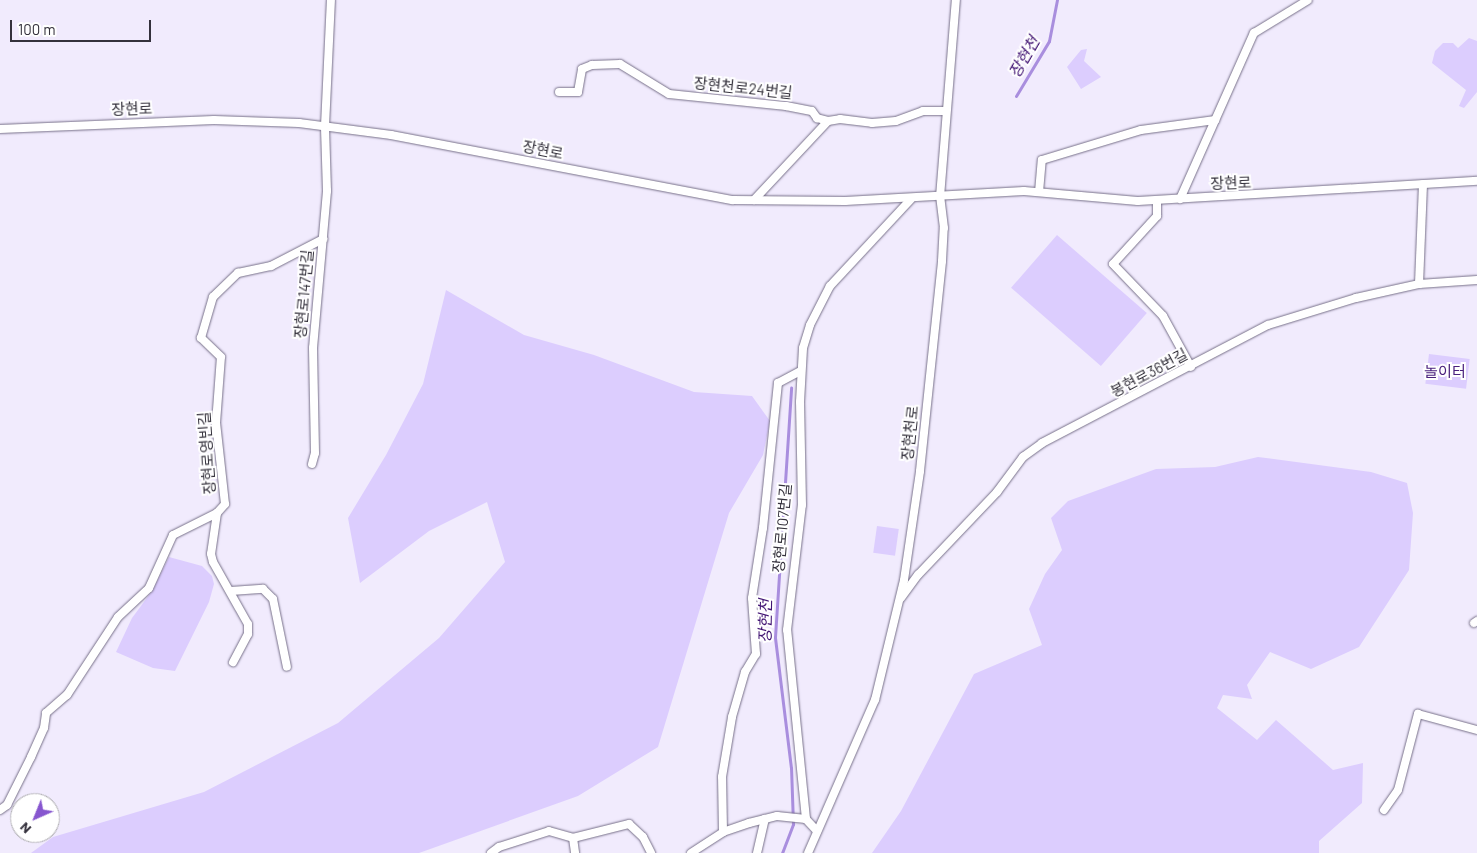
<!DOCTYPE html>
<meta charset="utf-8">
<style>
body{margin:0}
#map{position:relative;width:1477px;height:853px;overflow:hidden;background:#f1ebfd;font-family:Barlow,"Noto Sans KR",sans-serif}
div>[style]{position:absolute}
.green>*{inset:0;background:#dccdfe;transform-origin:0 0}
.stream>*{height:3px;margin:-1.5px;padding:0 1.5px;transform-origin:1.5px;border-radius:1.5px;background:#a98ede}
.roads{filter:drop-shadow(0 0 1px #777089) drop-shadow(0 0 1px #777089)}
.street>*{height:8px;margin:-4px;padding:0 4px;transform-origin:4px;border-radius:4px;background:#fff}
span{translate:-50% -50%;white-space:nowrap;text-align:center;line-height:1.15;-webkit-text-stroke:4px #fff;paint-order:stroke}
.street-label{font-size:15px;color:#34313c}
.park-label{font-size:15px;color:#49207d}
.water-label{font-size:16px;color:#411473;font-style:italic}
.north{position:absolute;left:10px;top:793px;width:50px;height:50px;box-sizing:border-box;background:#fff;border:1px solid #aeadb1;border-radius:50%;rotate:224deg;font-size:14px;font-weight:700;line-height:20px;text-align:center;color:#34313c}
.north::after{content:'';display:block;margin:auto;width:18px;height:22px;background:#8756cf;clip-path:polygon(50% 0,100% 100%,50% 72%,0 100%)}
.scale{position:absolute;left:10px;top:20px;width:141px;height:22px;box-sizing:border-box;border:2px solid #34313c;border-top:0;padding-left:6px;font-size:15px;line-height:18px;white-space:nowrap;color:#34313c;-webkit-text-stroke:4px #fff;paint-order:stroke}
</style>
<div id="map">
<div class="green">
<i style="clip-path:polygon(1469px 38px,1477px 41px,1477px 92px,1464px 108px,1459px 106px,1466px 90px,1432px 63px,1435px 51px,1443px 43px,1453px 43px,1458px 48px)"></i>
<i style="clip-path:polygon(1087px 49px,1084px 61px,1101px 77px,1081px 89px,1067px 67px,1081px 50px)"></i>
<i style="left:1057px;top:235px;width:119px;height:70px;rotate:41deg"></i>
<i style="clip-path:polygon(446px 290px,524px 335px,594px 355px,694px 392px,752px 396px,770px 421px,763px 455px,729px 513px,658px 747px,578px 796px,419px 853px,31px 853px,53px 837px,204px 792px,338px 723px,439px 638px,505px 562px,487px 502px,429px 531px,360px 583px,348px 518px,386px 455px,423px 384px)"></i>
<i style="left:1429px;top:354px;width:41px;height:30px;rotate:7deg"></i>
<i style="clip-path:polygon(1258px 457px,1371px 472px,1407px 483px,1413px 513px,1409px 570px,1359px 647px,1311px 669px,1270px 652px,1247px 685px,1252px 699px,1223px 695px,1217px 708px,1257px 740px,1276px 720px,1333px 770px,1363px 763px,1362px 803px,1319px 841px,1319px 853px,872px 853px,901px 811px,974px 674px,1042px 645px,1029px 609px,1045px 574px,1062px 550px,1051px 518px,1068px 501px,1156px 469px,1215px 467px)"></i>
<i style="left:877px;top:526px;width:22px;height:27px;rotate:8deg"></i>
<i style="clip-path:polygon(169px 557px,202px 566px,212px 576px,214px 584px,209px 602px,175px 671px,153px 668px,116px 652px,132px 618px,152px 591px)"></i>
</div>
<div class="stream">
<i style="left:1016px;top:96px;width:64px;rotate:-59deg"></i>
<i style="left:1049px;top:41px;width:42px;rotate:-79deg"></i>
<i style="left:782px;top:853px;width:31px;rotate:-69deg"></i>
<i style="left:793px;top:824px;width:56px;rotate:-92deg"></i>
<i style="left:791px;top:768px;width:132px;rotate:-97deg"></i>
<i style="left:775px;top:637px;width:250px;rotate:-86.3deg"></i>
</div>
<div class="roads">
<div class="street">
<i style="left:559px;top:92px;width:19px"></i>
<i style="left:578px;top:92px;width:23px;rotate:-80deg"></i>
<i style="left:582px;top:69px;width:11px;rotate:-22deg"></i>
<i style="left:592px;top:65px;width:28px;rotate:-2deg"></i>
<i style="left:620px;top:64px;width:57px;rotate:31.5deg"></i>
<i style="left:669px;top:94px;width:118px;rotate:5.9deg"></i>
<i style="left:786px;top:106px;width:26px;rotate:11deg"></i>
<i style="left:812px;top:111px;width:9px;rotate:54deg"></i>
<i style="left:817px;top:118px;width:11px;rotate:15deg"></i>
<i style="left:828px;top:121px;width:12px;rotate:-9deg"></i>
<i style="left:840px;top:119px;width:32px;rotate:7deg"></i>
<i style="left:872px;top:123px;width:24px;rotate:-5deg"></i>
<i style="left:896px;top:121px;width:29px;rotate:-20deg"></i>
<i style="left:923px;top:111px;width:23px"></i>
<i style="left:0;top:129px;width:214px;rotate:-2.4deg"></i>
<i style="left:214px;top:120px;width:85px;rotate:2deg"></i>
<i style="left:299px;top:123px;width:93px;rotate:7.4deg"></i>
<i style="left:391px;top:135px;width:348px;rotate:10.8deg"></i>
<i style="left:733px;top:200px;width:112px;rotate:0.5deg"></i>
<i style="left:845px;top:201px;width:179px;rotate:-3.2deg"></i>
<i style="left:1024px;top:191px;width:114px;rotate:5deg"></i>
<i style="left:1138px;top:201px;width:340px;rotate:-3.4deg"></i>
<i style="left:1039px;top:192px;width:32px;rotate:-85deg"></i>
<i style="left:1042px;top:160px;width:103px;rotate:-16.9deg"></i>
<i style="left:1141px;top:130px;width:75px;rotate:-7.7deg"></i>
<i style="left:1180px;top:199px;width:182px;rotate:-66deg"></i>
<i style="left:1254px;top:33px;width:63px;rotate:-31.4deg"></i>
<i style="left:754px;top:200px;width:108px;rotate:-46.9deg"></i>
<i style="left:1157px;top:200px;width:16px;rotate:90deg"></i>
<i style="left:1157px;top:216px;width:65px;rotate:132.5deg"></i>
<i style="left:1113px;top:264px;width:72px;rotate:46.1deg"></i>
<i style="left:1163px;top:316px;width:58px;rotate:61.2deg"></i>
<i style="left:1419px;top:284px;width:100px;rotate:-87.7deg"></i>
<i style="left:312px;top:464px;width:11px;rotate:-75deg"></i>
<i style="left:315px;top:453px;width:105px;rotate:-91.1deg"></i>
<i style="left:313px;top:348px;width:158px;rotate:-84.9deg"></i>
<i style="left:327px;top:191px;width:65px;rotate:-91.8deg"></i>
<i style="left:325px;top:126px;width:126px;rotate:-87.3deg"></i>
<i style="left:217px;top:513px;width:41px;rotate:98.3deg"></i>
<i style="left:211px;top:554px;width:8px;rotate:76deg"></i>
<i style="left:213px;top:562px;width:71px;rotate:60.6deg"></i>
<i style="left:248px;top:624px;width:10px;rotate:90deg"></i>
<i style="left:248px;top:634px;width:32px;rotate:118deg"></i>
<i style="left:231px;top:591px;width:32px;rotate:-4deg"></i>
<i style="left:263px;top:589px;width:14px;rotate:45deg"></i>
<i style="left:273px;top:599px;width:69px;rotate:78.4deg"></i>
<i style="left:901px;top:598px;width:29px;rotate:-54deg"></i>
<i style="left:918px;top:575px;width:115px;rotate:-46.4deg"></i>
<i style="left:997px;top:492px;width:44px;rotate:-53.4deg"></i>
<i style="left:1023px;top:457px;width:24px;rotate:-36deg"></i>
<i style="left:1042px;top:443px;width:255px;rotate:-27.6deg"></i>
<i style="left:1268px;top:325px;width:92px;rotate:-17.1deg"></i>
<i style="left:1356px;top:298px;width:65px;rotate:-12.5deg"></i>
<i style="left:1419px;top:284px;width:58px;rotate:-3.9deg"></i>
<i style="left:1474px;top:623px;width:4px;rotate:-34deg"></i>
<i style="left:0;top:810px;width:9px;rotate:-36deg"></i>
<i style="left:7px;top:805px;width:54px;rotate:-63.4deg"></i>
<i style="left:31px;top:757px;width:32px;rotate:-66deg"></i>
<i style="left:44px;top:728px;width:15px;rotate:-82deg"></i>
<i style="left:46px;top:713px;width:28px;rotate:-41deg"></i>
<i style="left:67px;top:695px;width:93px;rotate:-56.8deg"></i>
<i style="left:118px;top:617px;width:42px;rotate:-43.1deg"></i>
<i style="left:149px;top:588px;width:58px;rotate:-65.6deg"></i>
<i style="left:173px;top:535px;width:49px;rotate:-26.6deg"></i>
<i style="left:217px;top:513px;width:12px;rotate:-48deg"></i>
<i style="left:225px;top:504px;width:81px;rotate:-96.3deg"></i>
<i style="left:216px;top:423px;width:66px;rotate:-85.7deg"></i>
<i style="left:221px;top:357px;width:28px;rotate:-136deg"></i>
<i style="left:201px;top:338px;width:43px;rotate:-73.7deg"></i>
<i style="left:213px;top:297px;width:35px;rotate:-44deg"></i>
<i style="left:238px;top:273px;width:34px;rotate:-12deg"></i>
<i style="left:271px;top:266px;width:59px;rotate:-27.4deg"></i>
<i style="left:1384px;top:810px;width:24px;rotate:-55deg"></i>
<i style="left:1398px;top:790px;width:79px;rotate:-75.3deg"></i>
<i style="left:1418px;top:714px;width:61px;rotate:15.2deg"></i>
<i style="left:817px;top:831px;width:16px;rotate:-133deg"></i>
<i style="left:806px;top:819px;width:190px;rotate:-95.7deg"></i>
<i style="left:787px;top:630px;width:126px;rotate:-83.2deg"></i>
<i style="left:802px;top:505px;width:103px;rotate:-91.1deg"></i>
<i style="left:800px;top:402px;width:54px;rotate:-86.8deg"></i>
<i style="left:803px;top:348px;width:24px;rotate:-73deg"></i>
<i style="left:810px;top:325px;width:44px;rotate:-62.9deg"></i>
<i style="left:830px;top:286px;width:119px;rotate:-47deg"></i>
<i style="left:723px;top:832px;width:55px;rotate:-91deg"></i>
<i style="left:722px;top:777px;width:61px;rotate:-80.5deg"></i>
<i style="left:732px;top:717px;width:47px;rotate:-73.9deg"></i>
<i style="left:745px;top:672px;width:21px;rotate:-59deg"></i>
<i style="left:756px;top:654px;width:56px;rotate:-94.1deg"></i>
<i style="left:752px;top:598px;width:71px;rotate:-81.1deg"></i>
<i style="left:763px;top:528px;width:146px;rotate:-84.1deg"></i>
<i style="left:778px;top:383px;width:26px;rotate:-28deg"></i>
<i style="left:573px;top:838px;width:15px;rotate:82deg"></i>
<i style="left:491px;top:853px;width:10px;rotate:-37deg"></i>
<i style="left:499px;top:847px;width:52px;rotate:-17.7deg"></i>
<i style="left:549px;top:831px;width:25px;rotate:16deg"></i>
<i style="left:573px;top:838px;width:58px;rotate:-14deg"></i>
<i style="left:629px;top:824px;width:19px;rotate:43deg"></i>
<i style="left:643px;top:837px;width:18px;rotate:63deg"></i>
<i style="left:691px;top:853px;width:38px;rotate:-33deg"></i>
<i style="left:723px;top:832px;width:28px;rotate:-19deg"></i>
<i style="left:749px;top:823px;width:29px;rotate:-14deg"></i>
<i style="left:777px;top:816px;width:29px;rotate:6deg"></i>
<i style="left:757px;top:853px;width:35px;rotate:-77deg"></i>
<i style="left:808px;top:853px;width:167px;rotate:-66.4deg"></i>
<i style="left:875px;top:700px;width:123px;rotate:-76.4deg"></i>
<i style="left:904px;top:580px;width:110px;rotate:-81.6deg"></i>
<i style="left:920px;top:471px;width:211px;rotate:-84deg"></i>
<i style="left:942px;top:261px;width:33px;rotate:-87deg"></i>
<i style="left:944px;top:228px;width:31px;rotate:-97deg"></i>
<i style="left:940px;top:197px;width:198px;rotate:-85.4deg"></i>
</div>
</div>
<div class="street-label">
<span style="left:743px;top:88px;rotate:6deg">장현천로24번길</span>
<span style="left:132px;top:109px;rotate:-2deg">장현로</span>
<span style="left:543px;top:150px;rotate:11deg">장현로</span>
<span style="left:1231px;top:183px;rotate:-2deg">장현로</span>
<span style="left:304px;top:294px;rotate:-85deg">장현로147번길</span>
<span style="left:1149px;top:373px;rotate:-28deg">봉현로36번길</span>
<span style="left:910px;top:433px;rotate:-84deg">장현천로</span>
<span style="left:207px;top:453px;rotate:-94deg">장현로영빈길</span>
<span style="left:782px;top:528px;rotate:-85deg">장현로107번길</span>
</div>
<div class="park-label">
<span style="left:1445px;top:372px">놀이터</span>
</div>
<div class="water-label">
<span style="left:1024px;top:57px;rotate:-60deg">장현천</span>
<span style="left:765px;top:621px;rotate:-89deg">장현천</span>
</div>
<div class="north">N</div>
<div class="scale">100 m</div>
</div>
